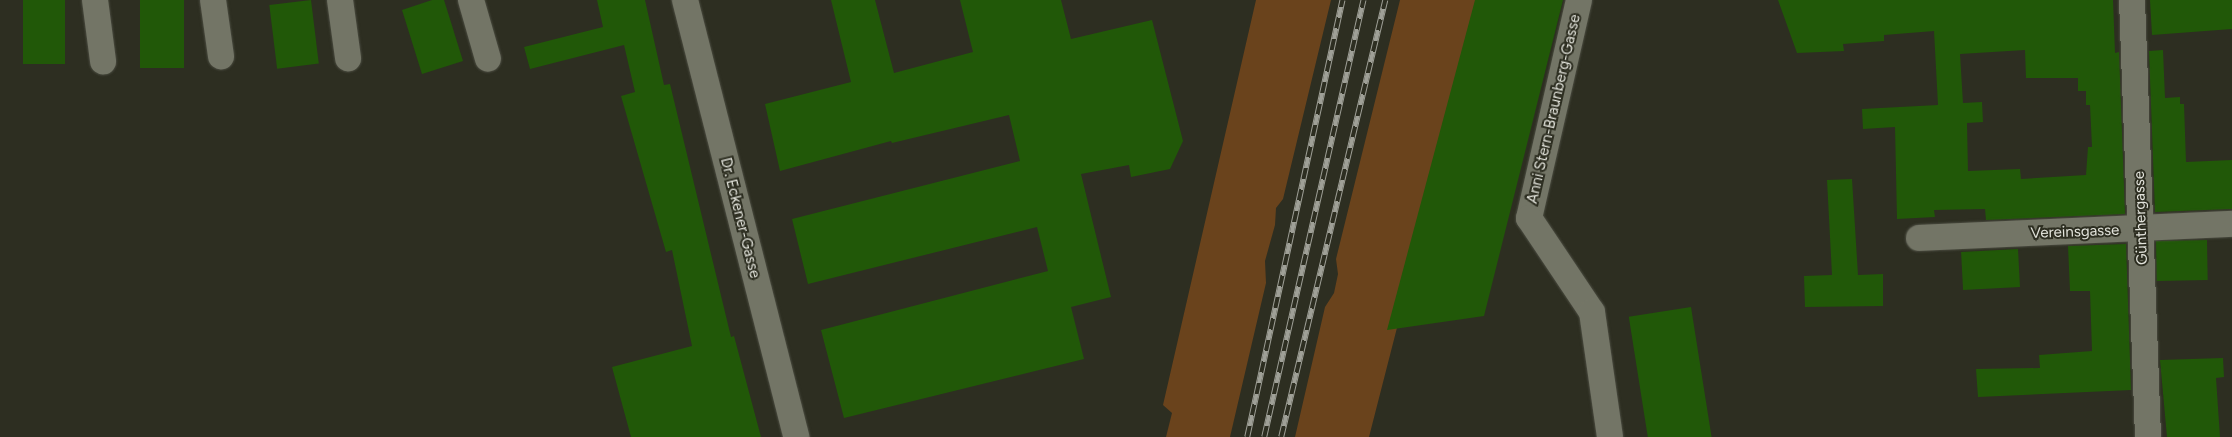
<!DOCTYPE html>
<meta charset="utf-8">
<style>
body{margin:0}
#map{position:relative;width:2232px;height:437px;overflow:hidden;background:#2d2e21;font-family:Figtree,sans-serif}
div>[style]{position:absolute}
.green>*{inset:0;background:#6a431c}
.building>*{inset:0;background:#215808;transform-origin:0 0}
.roads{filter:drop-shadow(0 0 1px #4b4c41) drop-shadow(0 0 1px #4b4c41)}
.street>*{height:26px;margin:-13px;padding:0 13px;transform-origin:13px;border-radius:13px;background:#737566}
.rail>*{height:5.5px;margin-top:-2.75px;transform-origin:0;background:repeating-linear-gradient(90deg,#2d2e21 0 11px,#9fa097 0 22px);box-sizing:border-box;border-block:1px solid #9fa097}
span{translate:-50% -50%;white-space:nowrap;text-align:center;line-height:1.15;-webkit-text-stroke:4px #2d2e21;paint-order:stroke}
.street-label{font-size:15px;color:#e3e4dc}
</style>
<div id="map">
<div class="green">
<i style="clip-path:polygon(1256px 0,1331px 0,1283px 199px,1276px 208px,1275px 225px,1265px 261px,1266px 283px,1230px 437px,1166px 437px,1172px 413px,1163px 405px)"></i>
<i style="clip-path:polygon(1400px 0,1481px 0,1369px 437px,1295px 437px,1325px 307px,1334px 293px,1338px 274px,1336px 259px)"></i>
</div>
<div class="building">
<i style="left:23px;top:0;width:42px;height:64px"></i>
<i style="left:140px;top:0;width:44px;height:68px"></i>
<i style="left:311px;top:0;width:64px;height:42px;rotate:83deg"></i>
<i style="clip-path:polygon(432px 0,444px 0,463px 61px,422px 74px,402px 10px)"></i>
<i style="clip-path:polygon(597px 0,645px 0,664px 85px,670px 84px,731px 337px,734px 336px,761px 437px,631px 437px,612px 367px,692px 346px,672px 250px,666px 252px,621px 96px,635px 92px,624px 45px,530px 69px,524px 47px,603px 27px)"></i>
<i style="clip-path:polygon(831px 0,875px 0,894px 73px,973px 52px,960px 0,1061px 0,1071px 39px,1152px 20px,1183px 141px,1170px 169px,1131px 177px,1129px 165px,1081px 174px,1111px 297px,1071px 307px,1084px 359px,844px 418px,821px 330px,1048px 271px,1037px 227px,808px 284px,792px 219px,1020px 161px,1009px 115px,892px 143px,891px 141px,780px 171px,765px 104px,851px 82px)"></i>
<i style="clip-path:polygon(1475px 0,1563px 0,1484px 316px,1387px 330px)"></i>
<i style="clip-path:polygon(evenodd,1778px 0,2113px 0,2115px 53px,2119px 52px,2125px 214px,1986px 220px,1985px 209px,1934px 210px,1935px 217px,1897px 219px,1895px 127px,1863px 129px,1862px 109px,1938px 105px,1934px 31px,1884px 35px,1884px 41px,1843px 44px,1844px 51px,1797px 53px,1778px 0,2025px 50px,2026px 78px,2078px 78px,2078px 91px,2086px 91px,2086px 105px,2090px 105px,2092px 147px,2088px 147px,2086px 175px,2021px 179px,2020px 169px,1968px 171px,1967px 123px,1983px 122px,1982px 102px,1963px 103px,1960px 54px,2025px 50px)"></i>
<i style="clip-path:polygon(2150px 0,2232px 0,2232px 29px,2152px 35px)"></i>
<i style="clip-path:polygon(2163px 50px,2165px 98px,2180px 97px,2180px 104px,2184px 104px,2186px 162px,2232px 160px,2232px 209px,2155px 212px,2149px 51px)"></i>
<i style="clip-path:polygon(1852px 179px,1858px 275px,1883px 274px,1883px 306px,1805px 307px,1804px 276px,1832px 275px,1827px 180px)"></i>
<i style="left:2207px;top:240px;width:40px;height:51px;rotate:89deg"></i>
<i style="clip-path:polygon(2126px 244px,2131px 390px,1978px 397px,1976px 369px,2040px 368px,2039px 355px,2092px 351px,2090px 291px,2070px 291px,2068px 246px)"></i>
<i style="left:2018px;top:249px;width:38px;height:57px;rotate:87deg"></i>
<i style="left:1691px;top:307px;width:132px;height:63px;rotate:81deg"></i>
<i style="clip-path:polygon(2223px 358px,2224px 377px,2216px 378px,2220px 437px,2167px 437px,2160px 360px)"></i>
</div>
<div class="roads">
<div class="street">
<i style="left:95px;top:0;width:62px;rotate:82.5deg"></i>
<i style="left:213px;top:0;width:57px;rotate:81.9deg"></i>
<i style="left:340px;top:0;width:59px;rotate:82.1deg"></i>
<i style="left:471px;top:0;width:61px;rotate:73.9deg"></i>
<i style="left:685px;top:0;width:451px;rotate:75.7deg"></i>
<i style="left:1579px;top:0;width:224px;rotate:102.9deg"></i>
<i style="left:1529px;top:218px;width:113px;rotate:56.2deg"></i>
<i style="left:1592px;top:312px;width:126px;rotate:81.8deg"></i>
<i style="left:2132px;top:0;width:437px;rotate:87.9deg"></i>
<i style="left:1919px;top:238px;width:313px;rotate:-2.6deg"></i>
</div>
</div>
<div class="rail">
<i style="left:1247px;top:437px;width:447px;rotate:-77.7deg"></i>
<i style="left:1264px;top:437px;width:448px;rotate:-77.2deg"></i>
<i style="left:1281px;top:437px;width:449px;rotate:-76.6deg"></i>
</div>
<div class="street-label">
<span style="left:1554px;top:109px;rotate:-77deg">Anni Stern-Braunberg-Gasse</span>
<span style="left:740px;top:218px;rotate:76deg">Dr. Eckener-Gasse</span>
<span style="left:2141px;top:218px;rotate:-92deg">Günthergasse</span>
<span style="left:2075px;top:232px;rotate:-2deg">Vereinsgasse</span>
</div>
</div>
